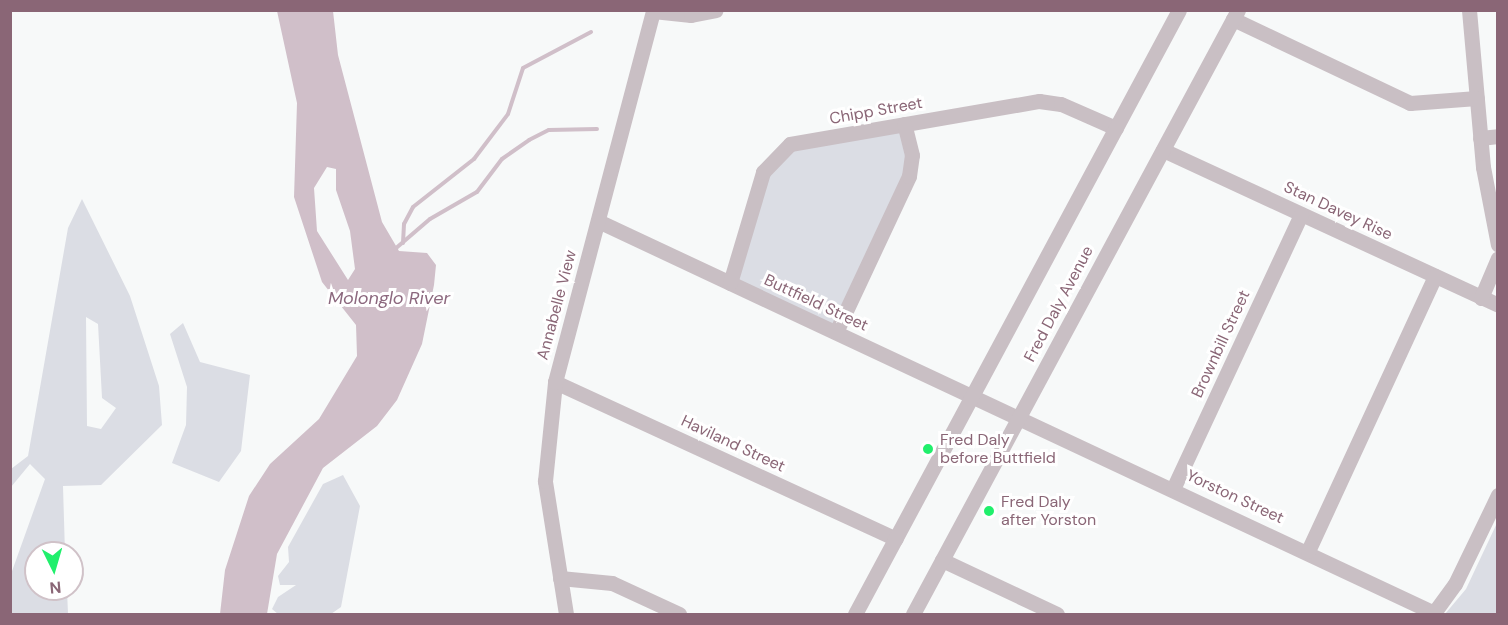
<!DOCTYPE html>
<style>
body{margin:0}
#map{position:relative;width:1508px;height:625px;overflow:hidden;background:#f7f9f9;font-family:"DM Sans",sans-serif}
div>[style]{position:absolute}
.green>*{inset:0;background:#dbdde4}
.water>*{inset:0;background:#d0bfc9}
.stream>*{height:4px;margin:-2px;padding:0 2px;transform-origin:2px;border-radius:2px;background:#d0bfc9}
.minor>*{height:15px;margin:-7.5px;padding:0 7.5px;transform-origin:7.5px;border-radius:7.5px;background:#c9bfc4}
.dots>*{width:16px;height:16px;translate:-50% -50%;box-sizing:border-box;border:3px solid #fff;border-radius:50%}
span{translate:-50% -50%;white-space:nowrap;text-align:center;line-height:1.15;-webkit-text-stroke:6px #fff;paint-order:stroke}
.street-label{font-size:16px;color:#8a6676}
.poi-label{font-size:16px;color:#8a6676}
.left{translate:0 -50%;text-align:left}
.water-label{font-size:18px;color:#8c687e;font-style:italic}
.frame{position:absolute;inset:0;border:12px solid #8a6676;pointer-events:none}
.north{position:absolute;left:24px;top:541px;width:60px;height:60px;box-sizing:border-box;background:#fff;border:2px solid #d0c2c8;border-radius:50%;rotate:175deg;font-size:16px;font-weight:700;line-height:24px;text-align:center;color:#8a6676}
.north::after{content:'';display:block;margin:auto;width:21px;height:27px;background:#21ef6c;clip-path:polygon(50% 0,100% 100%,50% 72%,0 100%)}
</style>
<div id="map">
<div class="green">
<i style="clip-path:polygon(904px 124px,912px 155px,836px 332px,730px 283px,763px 172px,790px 144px)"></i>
<i style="clip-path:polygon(evenodd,82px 199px,130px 296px,159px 386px,162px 425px,101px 485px,63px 486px,65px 553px,36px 553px,36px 589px,67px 589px,68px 614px,11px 614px,11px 574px,45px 479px,30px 464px,11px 487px,11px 469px,28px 456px,68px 228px,82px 199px,86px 317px,98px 324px,102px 398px,116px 408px,101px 429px,87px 426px,86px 317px)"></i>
<i style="clip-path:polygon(183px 323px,200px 362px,250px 375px,241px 451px,219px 482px,172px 463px,186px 425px,187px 387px,170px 334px)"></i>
<i style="clip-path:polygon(343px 475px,360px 506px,341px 607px,331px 614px,278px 614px,272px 609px,278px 597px,296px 585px,280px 585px,278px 576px,289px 562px,288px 547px,323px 484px)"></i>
<i style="clip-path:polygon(1497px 523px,1497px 614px,1445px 614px,1466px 589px)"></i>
</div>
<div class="water">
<i style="clip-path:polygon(evenodd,277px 11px,333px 11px,338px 55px,382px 222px,399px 251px,427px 253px,436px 265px,434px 285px,422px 344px,397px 400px,377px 426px,323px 468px,277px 554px,267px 614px,220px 614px,225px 570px,249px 496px,270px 464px,319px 419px,357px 356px,356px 325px,322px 282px,294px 197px,297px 103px,277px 11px,327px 167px,336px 169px,336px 190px,350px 231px,355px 269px,348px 280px,317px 231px,314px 188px,327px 167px)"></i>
</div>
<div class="stream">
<i style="left:403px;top:243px;width:19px;rotate:-87deg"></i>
<i style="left:404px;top:224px;width:19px;rotate:-62deg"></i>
<i style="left:413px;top:207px;width:78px;rotate:-38.2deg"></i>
<i style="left:474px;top:159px;width:56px;rotate:-52.9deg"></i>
<i style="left:508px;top:114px;width:48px;rotate:-71.9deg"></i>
<i style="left:523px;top:68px;width:77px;rotate:-27.9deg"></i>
<i style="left:395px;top:249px;width:46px;rotate:-40.6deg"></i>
<i style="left:430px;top:219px;width:54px;rotate:-29.9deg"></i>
<i style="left:477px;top:192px;width:41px;rotate:-52.9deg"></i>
<i style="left:502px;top:159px;width:33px;rotate:-35deg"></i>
<i style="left:529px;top:140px;width:22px;rotate:-27deg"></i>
<i style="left:549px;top:130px;width:48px;rotate:-1.2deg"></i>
</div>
<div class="minor">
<i style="left:1469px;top:10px;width:158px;rotate:84.9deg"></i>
<i style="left:1483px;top:167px;width:79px;rotate:79.1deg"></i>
<i style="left:1233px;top:19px;width:196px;rotate:25.4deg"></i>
<i style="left:1410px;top:103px;width:67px;rotate:-4.3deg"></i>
<i style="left:1480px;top:138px;width:18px;rotate:-6deg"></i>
<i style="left:1163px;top:150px;width:369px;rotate:24.8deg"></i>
<i style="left:598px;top:221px;width:923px;rotate:25.12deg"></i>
<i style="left:730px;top:283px;width:116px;rotate:-73.4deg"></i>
<i style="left:763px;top:172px;width:39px;rotate:-46deg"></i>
<i style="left:790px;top:144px;width:253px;rotate:-9.8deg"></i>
<i style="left:1039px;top:101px;width:22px;rotate:8deg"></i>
<i style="left:1061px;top:104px;width:60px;rotate:23.6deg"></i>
<i style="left:1481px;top:298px;width:43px;rotate:-67deg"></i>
<i style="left:836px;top:332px;width:172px;rotate:-64.9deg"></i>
<i style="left:909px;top:176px;width:21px;rotate:-82deg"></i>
<i style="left:912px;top:155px;width:32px;rotate:-104deg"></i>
<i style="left:555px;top:382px;width:375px;rotate:24.7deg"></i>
<i style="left:1173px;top:489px;width:303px;rotate:-65deg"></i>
<i style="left:1308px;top:551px;width:303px;rotate:-65.2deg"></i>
<i style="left:942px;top:560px;width:127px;rotate:25.2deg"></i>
<i style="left:560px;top:578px;width:52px;rotate:5.5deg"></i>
<i style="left:612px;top:583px;width:74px;rotate:24.8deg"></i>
<i style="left:566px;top:614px;width:135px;rotate:-99deg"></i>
<i style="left:545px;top:481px;width:100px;rotate:-84.2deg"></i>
<i style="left:555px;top:382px;width:384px;rotate:-75.2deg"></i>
<i style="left:653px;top:11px;width:38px;rotate:6deg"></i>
<i style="left:691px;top:15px;width:25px;rotate:-11deg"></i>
<i style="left:855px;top:614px;width:685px;rotate:-61.79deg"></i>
<i style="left:913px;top:614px;width:686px;rotate:-61.72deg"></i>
<i style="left:1433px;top:614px;width:37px;rotate:-54deg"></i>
<i style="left:1455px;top:584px;width:99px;rotate:-64.2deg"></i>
</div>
<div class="dots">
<i style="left:928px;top:449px;background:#21ef6c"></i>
<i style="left:989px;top:511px;background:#21ef6c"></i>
</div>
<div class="street-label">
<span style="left:876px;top:111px;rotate:-10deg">Chipp Street</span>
<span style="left:1338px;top:211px;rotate:25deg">Stan Davey Rise</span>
<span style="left:816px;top:303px;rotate:25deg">Buttfield Street</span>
<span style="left:1059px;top:304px;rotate:-62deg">Fred Daly Avenue</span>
<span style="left:557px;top:305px;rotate:-75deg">Annabelle View</span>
<span style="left:1221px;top:344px;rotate:-65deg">Brownbill Street</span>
<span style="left:733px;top:444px;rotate:25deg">Haviland Street</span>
<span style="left:1235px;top:497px;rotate:25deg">Yorston Street</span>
</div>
<div class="poi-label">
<span class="left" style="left:940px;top:449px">Fred Daly<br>before Buttfield</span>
<span class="left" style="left:1001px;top:511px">Fred Daly<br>after Yorston</span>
</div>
<div class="water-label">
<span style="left:389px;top:298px">Molonglo River</span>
</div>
<div class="frame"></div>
<div class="north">N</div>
</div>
